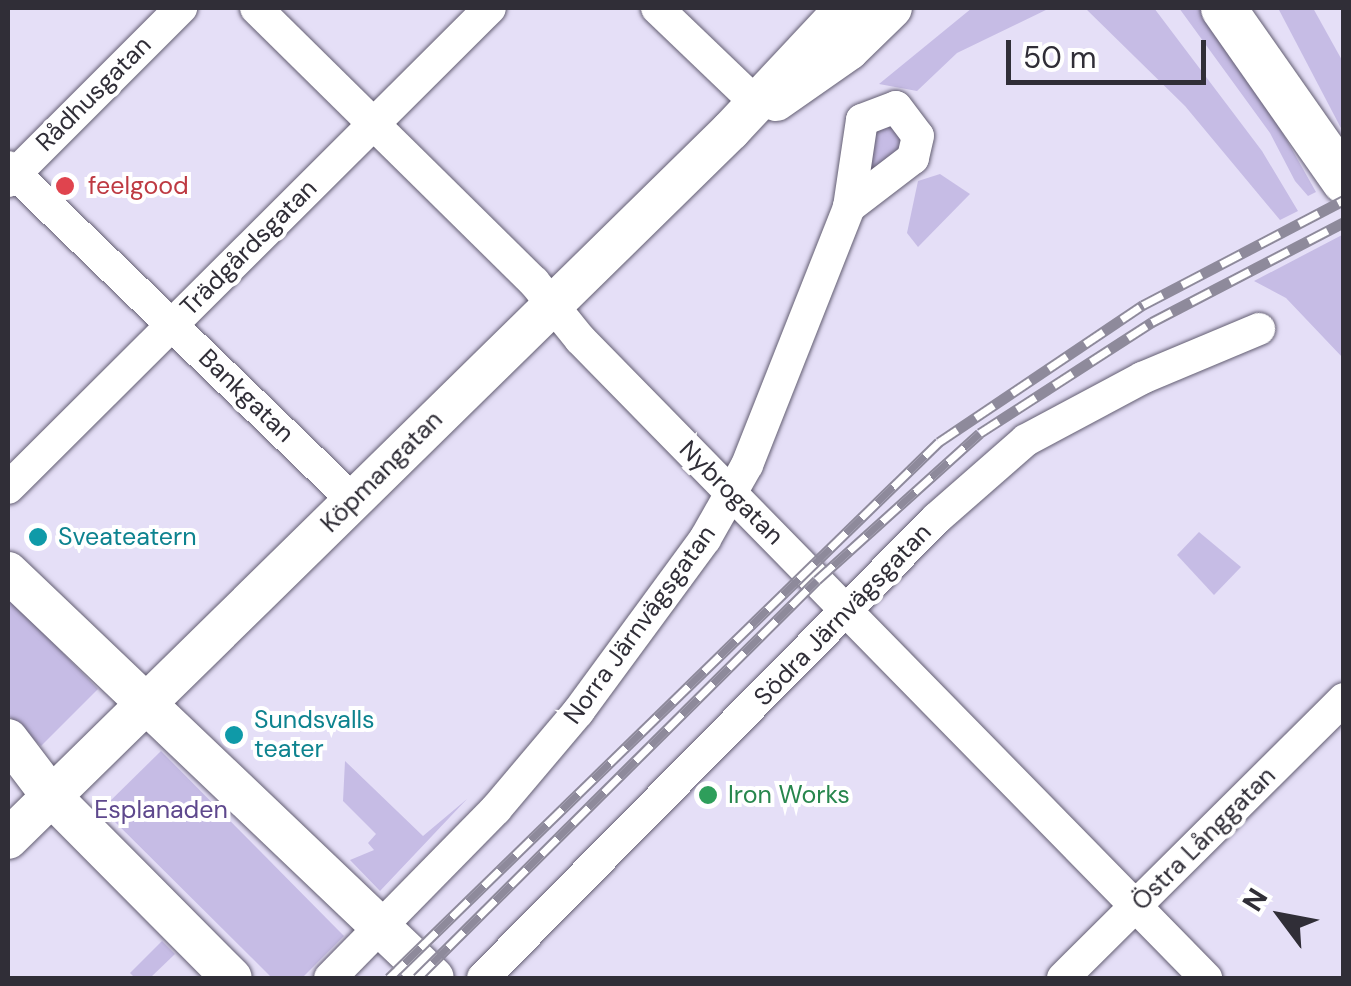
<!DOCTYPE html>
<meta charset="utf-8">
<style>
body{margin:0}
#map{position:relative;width:1351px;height:986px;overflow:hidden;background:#e5dff7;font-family:"DM Sans",sans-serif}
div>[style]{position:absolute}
.green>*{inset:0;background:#c6bce5}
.roads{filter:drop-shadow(0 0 2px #625d71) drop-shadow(0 0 2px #625d71)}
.minor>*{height:32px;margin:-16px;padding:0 16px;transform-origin:16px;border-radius:16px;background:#fff}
.tertiary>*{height:40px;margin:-20px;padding:0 20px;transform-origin:20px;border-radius:20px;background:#fff}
.secondary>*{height:45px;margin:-22.5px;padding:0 22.5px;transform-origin:22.5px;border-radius:22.5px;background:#fff}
.rail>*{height:11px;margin-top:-5.5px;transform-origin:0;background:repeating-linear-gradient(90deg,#fff 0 22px,#8e8a9b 0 44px);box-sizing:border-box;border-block:2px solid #8e8a9b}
.dots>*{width:28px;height:28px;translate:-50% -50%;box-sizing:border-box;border:5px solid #fff;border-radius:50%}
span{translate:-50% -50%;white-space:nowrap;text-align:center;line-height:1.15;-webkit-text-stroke:8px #fff;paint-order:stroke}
.street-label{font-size:25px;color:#302e37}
.health-label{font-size:25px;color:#be3a42}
.left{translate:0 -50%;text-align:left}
.culture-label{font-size:25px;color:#0d838f}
.leisure-label{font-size:25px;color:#27864d}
.park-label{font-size:25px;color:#5e488d}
.frame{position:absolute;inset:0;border:10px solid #302e37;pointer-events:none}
.north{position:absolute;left:1231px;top:866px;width:100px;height:100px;-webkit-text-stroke:8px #fff;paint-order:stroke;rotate:302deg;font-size:28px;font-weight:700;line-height:40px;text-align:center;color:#302e37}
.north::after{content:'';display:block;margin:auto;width:35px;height:45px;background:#302e37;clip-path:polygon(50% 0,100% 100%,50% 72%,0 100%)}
.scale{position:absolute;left:1006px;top:40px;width:200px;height:45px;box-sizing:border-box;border:5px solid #302e37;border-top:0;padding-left:12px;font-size:30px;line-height:35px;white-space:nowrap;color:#302e37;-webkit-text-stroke:8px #fff;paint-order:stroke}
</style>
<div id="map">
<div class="green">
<i style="clip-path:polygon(972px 8px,1050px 8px,957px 53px,917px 91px,879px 84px)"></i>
<i style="clip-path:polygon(1085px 8px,1154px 8px,1262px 151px,1298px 211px,1280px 220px,1185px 106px)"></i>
<i style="clip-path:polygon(1179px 8px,1212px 8px,1316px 192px,1308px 196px,1295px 181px,1270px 133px)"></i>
<i style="clip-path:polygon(1278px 8px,1313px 8px,1343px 62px,1343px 132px)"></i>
<i style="clip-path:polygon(893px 124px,904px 140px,899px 153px,869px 171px,874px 130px)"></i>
<i style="clip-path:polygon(940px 174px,970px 194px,918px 247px,907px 233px,918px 181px)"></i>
<i style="clip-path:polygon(1342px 235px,1344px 237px,1343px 358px,1286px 298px,1254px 281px)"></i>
<i style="clip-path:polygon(1199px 532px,1241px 567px,1214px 595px,1177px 555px)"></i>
<i style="clip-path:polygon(8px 597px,98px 689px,41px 746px,8px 715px)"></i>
<i style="clip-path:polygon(161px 751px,344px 936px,302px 978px,272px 978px,102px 809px)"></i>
<i style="clip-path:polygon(345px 761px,423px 836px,467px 799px,380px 891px,350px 860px,374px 850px,368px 843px,376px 834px,343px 801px)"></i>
<i style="clip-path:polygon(162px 941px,175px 954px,150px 978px,135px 978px,130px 973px)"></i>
</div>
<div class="roads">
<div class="minor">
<i style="left:256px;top:8px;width:390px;rotate:44.6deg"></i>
<i style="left:534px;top:282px;width:73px;rotate:51.1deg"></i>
<i style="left:580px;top:339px;width:895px;rotate:45.59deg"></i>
<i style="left:657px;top:8px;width:139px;rotate:43.8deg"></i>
<i style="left:8px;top:167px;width:481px;rotate:44deg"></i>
<i style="left:8px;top:181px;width:245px;rotate:-45deg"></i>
<i style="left:8px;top:488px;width:680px;rotate:-44.88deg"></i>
<i style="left:330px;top:978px;width:237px;rotate:-45.5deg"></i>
<i style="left:496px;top:809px;width:127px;rotate:-49.8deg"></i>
<i style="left:578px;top:712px;width:215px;rotate:-53.7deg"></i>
<i style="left:705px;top:539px;width:85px;rotate:-60.4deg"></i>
<i style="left:747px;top:465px;width:277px;rotate:-68.4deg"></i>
<i style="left:849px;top:207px;width:88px;rotate:-81.5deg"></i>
<i style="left:862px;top:120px;width:36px;rotate:-21deg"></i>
<i style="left:896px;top:107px;width:36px;rotate:53deg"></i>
<i style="left:918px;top:136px;width:23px;rotate:103deg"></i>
<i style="left:913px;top:158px;width:81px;rotate:142.6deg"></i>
<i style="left:483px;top:978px;width:646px;rotate:-45.38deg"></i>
<i style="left:937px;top:518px;width:118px;rotate:-41.2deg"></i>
<i style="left:1026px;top:440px;width:132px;rotate:-28.1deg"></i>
<i style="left:1142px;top:378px;width:127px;rotate:-22.7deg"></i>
<i style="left:1063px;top:978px;width:396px;rotate:-44.8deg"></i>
</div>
<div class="tertiary">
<i style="left:776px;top:101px;width:89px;rotate:-34.9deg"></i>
<i style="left:849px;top:50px;width:60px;rotate:-44.3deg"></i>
<i style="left:8px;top:572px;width:588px;rotate:43.62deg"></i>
<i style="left:8px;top:739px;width:73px;rotate:52.8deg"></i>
<i style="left:52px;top:797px;width:255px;rotate:45.2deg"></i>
<i style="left:8px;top:839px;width:1013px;rotate:-44.44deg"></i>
<i style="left:731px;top:130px;width:167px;rotate:-46.9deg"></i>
</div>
<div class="secondary">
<i style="left:1223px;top:8px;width:211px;rotate:55deg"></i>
</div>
</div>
<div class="rail">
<i style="left:389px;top:978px;width:768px;rotate:-44.26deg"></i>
<i style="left:939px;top:442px;width:246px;rotate:-33.9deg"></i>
<i style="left:1143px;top:305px;width:227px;rotate:-27.6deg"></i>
<i style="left:417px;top:978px;width:564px;rotate:-44.86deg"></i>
<i style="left:817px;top:580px;width:219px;rotate:-42deg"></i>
<i style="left:980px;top:433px;width:205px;rotate:-32.8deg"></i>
<i style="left:1152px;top:322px;width:216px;rotate:-27.5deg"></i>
</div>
<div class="dots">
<i style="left:65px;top:186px;background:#e0444e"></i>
<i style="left:38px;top:537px;background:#0f9aa8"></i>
<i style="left:234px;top:735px;background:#0f9aa8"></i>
<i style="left:708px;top:795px;background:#2e9e5b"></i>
</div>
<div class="street-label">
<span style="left:94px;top:94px;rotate:-45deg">Rådhusgatan</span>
<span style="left:249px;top:248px;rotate:-45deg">Trädgårdsgatan</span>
<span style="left:246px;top:396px;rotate:44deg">Bankgatan</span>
<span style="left:382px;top:472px;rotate:-45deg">Köpmangatan</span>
<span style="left:731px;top:493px;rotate:45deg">Nybrogatan</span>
<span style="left:843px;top:615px;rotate:-46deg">Södra Järnvägsgatan</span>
<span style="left:640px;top:625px;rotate:-54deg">Norra Järnvägsgatan</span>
<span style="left:1204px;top:839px;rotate:-45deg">Östra Långgatan</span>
</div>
<div class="health-label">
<span class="left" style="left:88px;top:186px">feelgood</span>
</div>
<div class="culture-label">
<span class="left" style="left:58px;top:537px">Sveateatern</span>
<span class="left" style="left:254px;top:735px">Sundsvalls<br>teater</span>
</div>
<div class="leisure-label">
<span class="left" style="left:728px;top:795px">Iron Works</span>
</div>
<div class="park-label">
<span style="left:161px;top:810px">Esplanaden</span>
</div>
<div class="frame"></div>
<div class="north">N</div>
<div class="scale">50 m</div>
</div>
